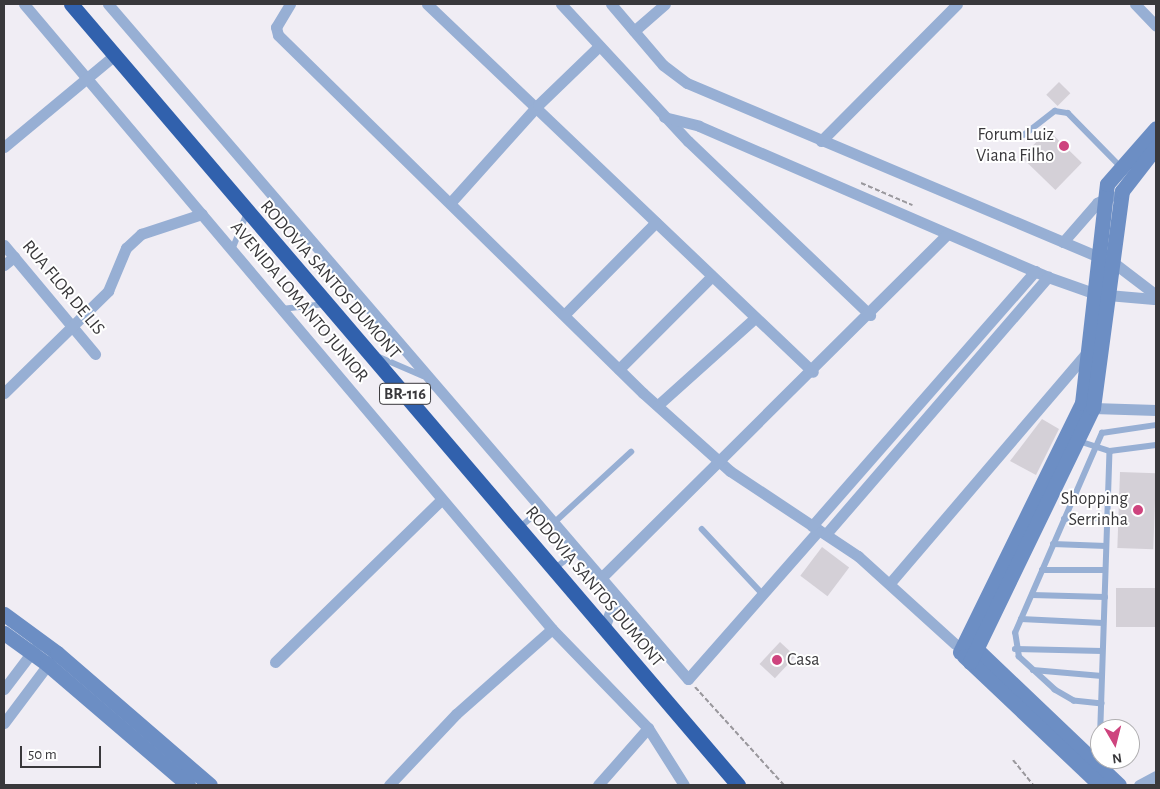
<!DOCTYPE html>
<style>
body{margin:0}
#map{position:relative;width:1160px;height:789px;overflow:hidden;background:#f0edf4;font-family:"Alegreya Sans",sans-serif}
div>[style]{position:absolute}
.building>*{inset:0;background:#d4d0d7;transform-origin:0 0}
.path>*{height:2px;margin-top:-1px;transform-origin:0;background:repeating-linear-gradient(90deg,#9a989d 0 5px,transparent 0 7.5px)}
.lane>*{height:5.5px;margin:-2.75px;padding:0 2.75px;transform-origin:2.75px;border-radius:2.75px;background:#97afd4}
.street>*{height:11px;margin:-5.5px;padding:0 5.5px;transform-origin:5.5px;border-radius:5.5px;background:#97afd4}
.secondary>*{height:15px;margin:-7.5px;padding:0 7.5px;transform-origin:7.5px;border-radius:7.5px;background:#6c8ec4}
.highway>*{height:15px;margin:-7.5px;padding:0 7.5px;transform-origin:7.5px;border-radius:7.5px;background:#3161ad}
.dots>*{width:14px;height:14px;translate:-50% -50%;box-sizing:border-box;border:2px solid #fff;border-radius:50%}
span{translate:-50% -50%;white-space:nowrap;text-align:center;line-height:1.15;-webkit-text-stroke:4px #fff;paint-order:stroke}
.shield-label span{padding:1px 4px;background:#fff;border:1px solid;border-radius:4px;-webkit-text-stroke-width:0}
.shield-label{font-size:16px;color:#39383b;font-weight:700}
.poi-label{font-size:18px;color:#39383b}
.right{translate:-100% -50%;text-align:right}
.left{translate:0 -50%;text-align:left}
.street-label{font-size:18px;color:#39383b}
.frame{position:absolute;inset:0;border:5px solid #39383b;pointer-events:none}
.north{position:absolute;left:1090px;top:719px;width:50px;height:50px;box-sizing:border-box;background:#fff;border:1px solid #b0afb1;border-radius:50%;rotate:172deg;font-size:14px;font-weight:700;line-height:20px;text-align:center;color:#39383b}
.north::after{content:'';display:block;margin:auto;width:18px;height:22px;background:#ce447e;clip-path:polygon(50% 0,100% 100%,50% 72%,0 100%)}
.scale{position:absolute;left:20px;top:746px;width:81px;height:22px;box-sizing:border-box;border:2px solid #39383b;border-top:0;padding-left:6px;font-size:15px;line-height:18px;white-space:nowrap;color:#39383b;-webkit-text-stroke:4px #fff;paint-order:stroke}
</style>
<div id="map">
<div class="building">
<i style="left:1059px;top:82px;width:16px;height:18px;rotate:45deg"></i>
<i style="left:1048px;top:130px;width:47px;height:38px;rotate:44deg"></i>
<i style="clip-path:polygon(1042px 419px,1059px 429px,1036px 475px,1010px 461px)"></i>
<i style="left:1120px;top:472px;width:36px;height:76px;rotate:2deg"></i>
<i style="left:822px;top:547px;width:34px;height:36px;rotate:37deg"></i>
<i style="left:1116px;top:588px;width:40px;height:39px"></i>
<i style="left:780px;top:642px;width:21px;height:30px;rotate:43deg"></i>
</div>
<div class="path">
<i style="left:861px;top:183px;width:56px;rotate:23.3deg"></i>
<i style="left:695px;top:687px;width:132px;rotate:47.8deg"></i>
<i style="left:1013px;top:760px;width:32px;rotate:51deg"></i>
</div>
<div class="lane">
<i style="left:1024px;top:135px;width:39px;rotate:-38deg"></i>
<i style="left:1055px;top:111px;width:13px;rotate:9deg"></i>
<i style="left:1068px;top:113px;width:76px;rotate:45.5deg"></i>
<i style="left:232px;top:250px;width:40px;rotate:-68deg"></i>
<i style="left:282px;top:309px;width:43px;rotate:-6.6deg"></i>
<i style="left:377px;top:356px;width:50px;rotate:23.5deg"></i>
<i style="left:1079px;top:441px;width:33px;rotate:18deg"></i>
<i style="left:1110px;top:451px;width:278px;rotate:91.9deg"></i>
<i style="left:1110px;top:451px;width:46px;rotate:-7.4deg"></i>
<i style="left:1064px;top:519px;width:43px;rotate:-1.3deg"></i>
<i style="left:556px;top:521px;width:102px;rotate:-42.6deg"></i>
<i style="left:519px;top:528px;width:30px;rotate:-40deg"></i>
<i style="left:702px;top:529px;width:86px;rotate:46.9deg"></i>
<i style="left:1053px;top:544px;width:53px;rotate:2.2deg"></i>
<i style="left:554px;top:569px;width:30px;rotate:-37deg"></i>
<i style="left:1042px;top:570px;width:63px"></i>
<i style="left:1032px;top:595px;width:73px;rotate:1.6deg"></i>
<i style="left:1021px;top:619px;width:82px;rotate:2.8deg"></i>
<i style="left:1015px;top:649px;width:87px;rotate:1.3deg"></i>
<i style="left:1033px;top:670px;width:69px;rotate:5deg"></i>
<i style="left:1102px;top:704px;width:28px;rotate:-174deg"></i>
<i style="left:1074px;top:701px;width:22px;rotate:-150deg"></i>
<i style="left:1055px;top:690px;width:49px;rotate:-137.5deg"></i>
<i style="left:1019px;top:657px;width:24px;rotate:-99deg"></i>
<i style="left:1015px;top:633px;width:218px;rotate:-66.5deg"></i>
<i style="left:1102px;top:433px;width:55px;rotate:-8.4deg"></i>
<i style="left:1099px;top:763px;width:14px;rotate:-86deg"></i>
</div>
<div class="street">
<i style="left:24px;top:4px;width:818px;rotate:49.81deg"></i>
<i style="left:552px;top:629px;width:138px;rotate:45.9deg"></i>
<i style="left:648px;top:728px;width:67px;rotate:57.7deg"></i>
<i style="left:108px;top:4px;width:890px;rotate:49.33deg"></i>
<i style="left:688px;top:679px;width:198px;rotate:-48.7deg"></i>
<i style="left:290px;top:4px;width:27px;rotate:121deg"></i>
<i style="left:276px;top:27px;width:8px;rotate:76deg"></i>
<i style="left:278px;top:35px;width:511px;rotate:44.45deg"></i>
<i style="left:643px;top:393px;width:117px;rotate:41.9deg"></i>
<i style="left:730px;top:471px;width:154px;rotate:33.6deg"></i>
<i style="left:858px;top:556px;width:131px;rotate:42.2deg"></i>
<i style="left:427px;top:4px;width:533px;rotate:43.63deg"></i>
<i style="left:561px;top:4px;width:187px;rotate:47.2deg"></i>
<i style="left:688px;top:141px;width:252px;rotate:43.7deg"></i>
<i style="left:611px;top:4px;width:80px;rotate:49.6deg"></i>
<i style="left:663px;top:65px;width:30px;rotate:37deg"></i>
<i style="left:687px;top:83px;width:463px;rotate:22.9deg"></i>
<i style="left:1114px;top:263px;width:53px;rotate:37.3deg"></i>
<i style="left:1135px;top:4px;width:30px;rotate:46deg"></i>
<i style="left:634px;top:31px;width:41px;rotate:-41.1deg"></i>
<i style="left:664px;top:117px;width:36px;rotate:14deg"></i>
<i style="left:699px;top:126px;width:380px;rotate:23.4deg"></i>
<i style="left:1048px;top:277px;width:51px;rotate:19.5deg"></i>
<i style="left:1096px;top:294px;width:58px;rotate:4.9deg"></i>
<i style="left:821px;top:141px;width:193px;rotate:-45.2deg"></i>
<i style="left:4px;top:147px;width:144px;rotate:-39.7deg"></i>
<i style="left:451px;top:202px;width:130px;rotate:-48.1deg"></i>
<i style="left:538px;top:105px;width:85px;rotate:-44deg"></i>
<i style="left:1063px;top:242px;width:52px;rotate:-48.9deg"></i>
<i style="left:1097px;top:203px;width:16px;rotate:-27deg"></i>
<i style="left:4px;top:245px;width:142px;rotate:50.1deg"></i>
<i style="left:4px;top:265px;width:13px;rotate:-39deg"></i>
<i style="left:565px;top:314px;width:129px;rotate:-45.3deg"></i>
<i style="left:619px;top:369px;width:130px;rotate:-45deg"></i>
<i style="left:4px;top:393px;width:146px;rotate:-44.4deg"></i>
<i style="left:108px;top:291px;width:47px;rotate:-67.3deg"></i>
<i style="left:126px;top:248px;width:21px;rotate:-43deg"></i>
<i style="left:141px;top:234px;width:64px;rotate:-18.2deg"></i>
<i style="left:658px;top:405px;width:130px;rotate:-41.9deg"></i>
<i style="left:1093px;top:408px;width:63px;rotate:1.8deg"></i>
<i style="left:812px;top:526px;width:339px;rotate:-48.8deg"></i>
<i style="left:826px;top:534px;width:340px;rotate:-49.2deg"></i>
<i style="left:601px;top:578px;width:488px;rotate:-44.8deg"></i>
<i style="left:890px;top:583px;width:305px;rotate:-49.5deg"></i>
<i style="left:604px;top:628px;width:31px;rotate:-69deg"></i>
<i style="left:275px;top:662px;width:232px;rotate:-44.3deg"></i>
<i style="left:4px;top:689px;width:51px;rotate:-52.9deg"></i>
<i style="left:4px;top:723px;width:80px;rotate:-53.1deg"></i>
<i style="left:389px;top:785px;width:98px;rotate:-46.7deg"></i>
<i style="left:456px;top:714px;width:128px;rotate:-41.5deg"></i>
<i style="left:598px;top:785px;width:76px;rotate:-48.7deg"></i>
<i style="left:1139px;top:785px;width:19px;rotate:-28deg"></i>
</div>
<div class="secondary">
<i style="left:4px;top:614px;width:66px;rotate:36.3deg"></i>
<i style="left:57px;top:653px;width:202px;rotate:40.8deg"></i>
<i style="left:4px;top:633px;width:53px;rotate:35.8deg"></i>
<i style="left:47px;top:664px;width:186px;rotate:40.6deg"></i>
<i style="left:972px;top:645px;width:203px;rotate:43.6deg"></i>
<i style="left:960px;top:652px;width:277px;rotate:-63.9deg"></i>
<i style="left:1082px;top:403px;width:220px;rotate:-83.5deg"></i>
<i style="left:1107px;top:184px;width:74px;rotate:-48.8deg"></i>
<i style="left:964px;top:656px;width:187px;rotate:43.5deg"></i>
<i style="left:970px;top:662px;width:282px;rotate:-64.2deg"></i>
<i style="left:1093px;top:408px;width:219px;rotate:-82.4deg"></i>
<i style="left:1122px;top:191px;width:56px;rotate:-52.3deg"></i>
</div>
<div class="highway">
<i style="left:71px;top:4px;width:1027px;rotate:49.5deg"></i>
</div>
<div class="dots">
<i style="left:1064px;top:146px;background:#ce447e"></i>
<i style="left:1138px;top:510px;background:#ce447e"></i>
<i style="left:777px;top:660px;background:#ce447e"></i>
</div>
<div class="shield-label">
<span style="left:405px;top:394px">BR-116</span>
</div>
<div class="poi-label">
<span class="right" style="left:1054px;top:146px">Forum Luiz<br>Viana Filho</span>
<span class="right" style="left:1128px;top:510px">Shopping<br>Serrinha</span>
<span class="left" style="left:787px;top:660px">Casa</span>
</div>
<div class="street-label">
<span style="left:330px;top:280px;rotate:49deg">RODOVIA SANTOS DUMONT</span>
<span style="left:63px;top:288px;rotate:50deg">RUA FLOR DE LIS</span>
<span style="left:299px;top:302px;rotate:50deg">AVENIDA LOMANTO JUNIOR</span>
<span style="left:594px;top:587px;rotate:50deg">RODOVIA SANTOS DUMONT</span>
</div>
<div class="frame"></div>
<div class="north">N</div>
<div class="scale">50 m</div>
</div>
